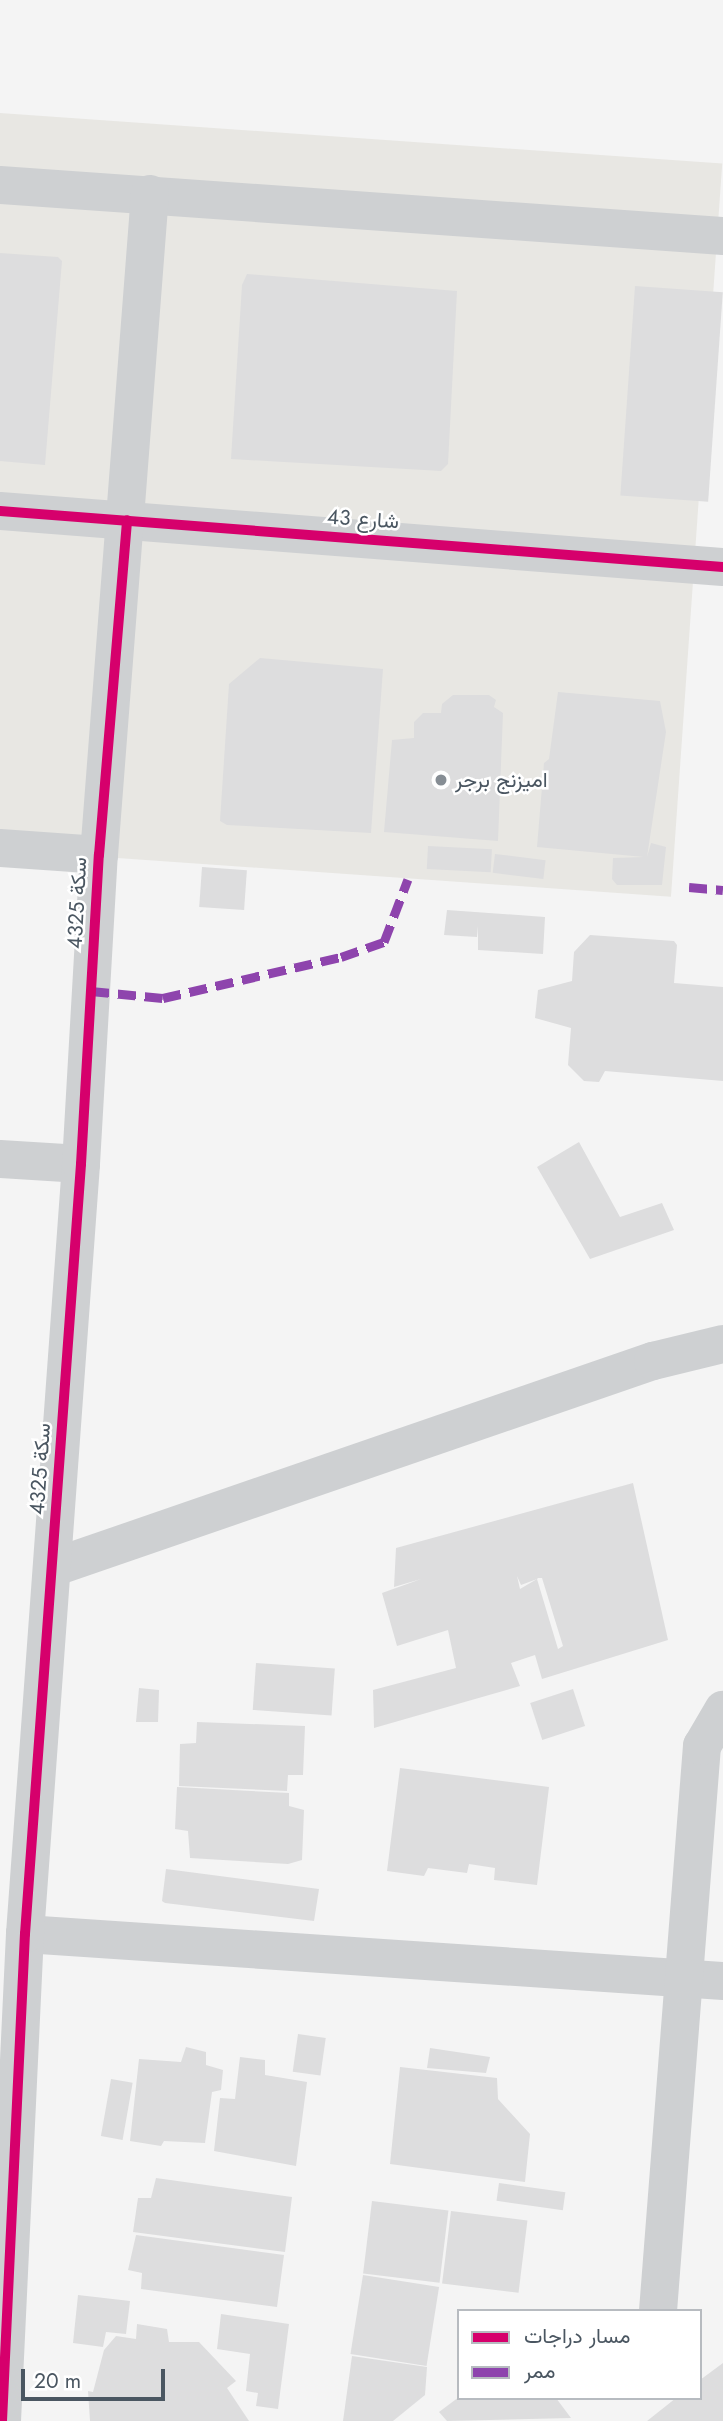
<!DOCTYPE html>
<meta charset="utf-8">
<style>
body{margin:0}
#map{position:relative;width:723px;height:2421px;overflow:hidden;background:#f4f4f4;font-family:Jost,Vazirmatn,sans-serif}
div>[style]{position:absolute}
.commercial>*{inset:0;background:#e8e7e3;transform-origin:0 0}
.building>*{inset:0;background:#ddddde;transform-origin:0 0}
.minor>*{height:38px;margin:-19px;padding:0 19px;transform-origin:19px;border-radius:19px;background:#ced0d2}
.quiet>*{height:9px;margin-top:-4.5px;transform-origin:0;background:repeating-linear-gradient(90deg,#8e44ad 0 18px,transparent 0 27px)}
.cycleway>*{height:10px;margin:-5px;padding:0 5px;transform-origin:5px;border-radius:5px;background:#d6006c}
.dots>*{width:19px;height:19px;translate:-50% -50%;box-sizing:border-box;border:4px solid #fff;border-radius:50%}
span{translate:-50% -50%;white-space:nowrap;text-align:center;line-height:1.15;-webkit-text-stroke:5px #fff;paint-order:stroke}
.street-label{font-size:21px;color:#4a5661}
.poi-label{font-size:21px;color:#4a5661}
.left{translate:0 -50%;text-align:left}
.legend{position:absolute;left:457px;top:2309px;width:245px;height:91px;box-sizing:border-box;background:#fff;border:2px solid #b7bbc0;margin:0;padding:9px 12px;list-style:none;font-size:21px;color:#4a5661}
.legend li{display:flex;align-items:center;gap:14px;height:35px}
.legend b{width:35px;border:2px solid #b7bbc0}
.scale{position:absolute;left:21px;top:2369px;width:144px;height:32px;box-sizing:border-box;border:4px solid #4a5661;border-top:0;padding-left:9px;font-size:21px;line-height:24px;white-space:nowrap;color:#4a5661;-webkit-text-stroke:5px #fff;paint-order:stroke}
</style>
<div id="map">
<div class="commercial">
<i style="left:0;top:113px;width:724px;height:735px;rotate:4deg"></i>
</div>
<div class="building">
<i style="clip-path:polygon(0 253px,58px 257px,62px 261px,45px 465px,0 461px)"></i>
<i style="clip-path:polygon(247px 274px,457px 291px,448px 464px,441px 471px,231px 459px,242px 285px)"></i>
<i style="left:635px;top:286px;width:88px;height:210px;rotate:4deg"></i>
<i style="clip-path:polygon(260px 658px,383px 669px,371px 833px,227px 825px,220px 821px,229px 684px)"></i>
<i style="clip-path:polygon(558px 692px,660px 701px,666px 732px,647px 857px,651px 843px,666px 847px,662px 885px,617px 885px,612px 879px,613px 858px,644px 857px,537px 847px,544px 763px,549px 759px)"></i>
<i style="clip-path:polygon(453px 695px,489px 695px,496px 700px,494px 707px,503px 713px,498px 841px,384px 832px,392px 740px,414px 738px,414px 722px,423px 713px,441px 713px,442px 704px)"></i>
<i style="left:428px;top:846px;width:64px;height:23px;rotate:3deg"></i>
<i style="left:495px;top:854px;width:51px;height:19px;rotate:7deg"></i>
<i style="left:202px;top:867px;width:45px;height:40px;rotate:4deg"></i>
<i style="clip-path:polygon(447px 910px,545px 917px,543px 954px,478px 950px,478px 926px,477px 937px,444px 935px)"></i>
<i style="clip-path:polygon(590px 935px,674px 941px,677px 945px,674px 983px,723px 987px,723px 1081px,605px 1071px,599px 1082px,584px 1081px,568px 1065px,571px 1028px,535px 1018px,538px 990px,572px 981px,574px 952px)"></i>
<i style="clip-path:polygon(579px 1142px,620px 1217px,662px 1203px,674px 1230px,590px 1259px,537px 1167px)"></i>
<i style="clip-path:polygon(evenodd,633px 1483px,668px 1640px,542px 1679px,535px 1655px,511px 1663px,520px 1686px,374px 1728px,373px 1690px,456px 1668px,448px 1630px,397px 1646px,382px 1593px,421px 1579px,394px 1587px,396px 1548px,633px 1483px,517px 1576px,521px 1585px,537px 1579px,538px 1578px,542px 1578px,563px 1646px,558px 1649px,537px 1579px,520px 1589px,517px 1576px)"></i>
<i style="left:256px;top:1663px;width:79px;height:47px;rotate:4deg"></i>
<i style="clip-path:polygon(139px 1688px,159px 1690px,158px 1722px,136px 1722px)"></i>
<i style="left:573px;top:1689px;width:39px;height:45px;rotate:72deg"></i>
<i style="clip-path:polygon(197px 1722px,305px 1726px,303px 1775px,288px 1775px,287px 1791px,179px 1786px,180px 1744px,196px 1743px)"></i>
<i style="clip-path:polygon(400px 1768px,549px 1787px,537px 1885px,494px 1880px,495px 1868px,469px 1864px,467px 1873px,428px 1868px,424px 1876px,387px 1871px)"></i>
<i style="clip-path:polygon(177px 1787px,289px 1793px,289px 1806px,304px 1810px,302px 1860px,288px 1864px,190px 1858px,188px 1831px,175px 1829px)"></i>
<i style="clip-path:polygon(166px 1869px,319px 1889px,314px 1921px,165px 1903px,162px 1901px)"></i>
<i style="left:298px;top:2034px;width:28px;height:38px;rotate:8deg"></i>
<i style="clip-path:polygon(186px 2047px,206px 2052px,206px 2065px,223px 2070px,221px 2090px,212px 2092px,205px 2143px,164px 2141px,161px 2146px,130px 2141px,139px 2059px,181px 2062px)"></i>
<i style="clip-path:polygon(430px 2048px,490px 2057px,486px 2073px,427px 2068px)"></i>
<i style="clip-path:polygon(240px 2057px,265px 2060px,265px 2075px,307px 2082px,296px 2166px,214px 2151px,220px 2098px,235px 2099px)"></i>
<i style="clip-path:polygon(400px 2067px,497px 2078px,498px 2099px,530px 2134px,525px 2182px,390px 2164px)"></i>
<i style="left:111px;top:2079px;width:22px;height:58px;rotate:10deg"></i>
<i style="clip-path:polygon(156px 2178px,292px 2197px,285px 2252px,133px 2232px,138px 2198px,151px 2198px)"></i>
<i style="left:499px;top:2183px;width:67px;height:18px;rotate:8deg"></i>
<i style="left:372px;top:2201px;width:77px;height:73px;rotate:7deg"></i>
<i style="left:451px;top:2211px;width:77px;height:73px;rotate:7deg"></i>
<i style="clip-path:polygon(136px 2235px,284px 2255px,277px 2307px,141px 2289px,142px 2273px,128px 2270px)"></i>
<i style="left:363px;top:2275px;width:77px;height:80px;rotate:9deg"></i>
<i style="clip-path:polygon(78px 2295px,130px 2301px,126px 2334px,106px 2332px,103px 2347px,73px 2343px)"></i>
<i style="clip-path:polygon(221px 2314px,289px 2324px,278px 2409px,256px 2406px,258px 2393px,246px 2391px,250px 2354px,217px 2349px)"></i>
<i style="clip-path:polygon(137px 2324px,167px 2329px,169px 2342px,199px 2342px,236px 2381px,227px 2388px,249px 2421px,90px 2421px,88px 2391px,93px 2392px,104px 2350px,116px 2336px,136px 2339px)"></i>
<i style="clip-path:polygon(352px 2356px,427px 2367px,425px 2395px,393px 2421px,343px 2421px)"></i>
<i style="clip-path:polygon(723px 2363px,723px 2421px,647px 2421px,676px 2398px,700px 2398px,700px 2380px)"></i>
<i style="clip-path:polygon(459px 2397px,556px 2398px,571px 2418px,447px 2421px,439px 2412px)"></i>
</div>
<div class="minor">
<i style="left:0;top:185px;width:725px;rotate:4.03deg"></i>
<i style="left:0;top:511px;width:725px;rotate:4.43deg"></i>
<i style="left:0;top:848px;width:99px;rotate:4deg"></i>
<i style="left:0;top:1159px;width:81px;rotate:3.5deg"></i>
<i style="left:52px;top:1568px;width:636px;rotate:-19.01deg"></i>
<i style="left:653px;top:1361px;width:72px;rotate:-13.7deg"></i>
<i style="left:25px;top:1934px;width:700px;rotate:3.85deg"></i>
<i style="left:658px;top:2311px;width:567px;rotate:-85.55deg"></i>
<i style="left:702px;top:1746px;width:42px;rotate:-59.7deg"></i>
<i style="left:2px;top:2421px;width:488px;rotate:-87.3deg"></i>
<i style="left:25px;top:1934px;width:772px;rotate:-85.84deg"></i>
<i style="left:81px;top:1164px;width:310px;rotate:-86.7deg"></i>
<i style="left:99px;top:855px;width:663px;rotate:-85.59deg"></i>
</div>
<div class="quiet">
<i style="left:689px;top:887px;width:34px;rotate:5deg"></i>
<i style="left:91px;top:991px;width:72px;rotate:5.6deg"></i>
<i style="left:163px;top:998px;width:183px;rotate:-13deg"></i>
<i style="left:341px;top:957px;width:46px;rotate:-19.2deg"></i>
<i style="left:384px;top:942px;width:67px;rotate:-69.1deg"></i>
</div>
<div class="cycleway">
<i style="left:0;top:511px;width:725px;rotate:4.43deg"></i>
<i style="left:2px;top:2421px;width:488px;rotate:-87.3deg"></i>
<i style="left:25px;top:1934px;width:772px;rotate:-85.84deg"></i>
<i style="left:81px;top:1164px;width:310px;rotate:-86.7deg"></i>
<i style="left:99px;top:855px;width:336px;rotate:-85.2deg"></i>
</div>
<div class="dots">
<i style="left:441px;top:780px;background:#868d94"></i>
</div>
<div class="street-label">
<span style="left:363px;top:519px;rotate:4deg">شارع 43</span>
<span style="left:77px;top:903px;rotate:-87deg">سكة 4325</span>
<span style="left:40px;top:1469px;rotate:-86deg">سكة 4325</span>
</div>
<div class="poi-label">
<span class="left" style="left:455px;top:780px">اميزنج برجر</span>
</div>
<ul class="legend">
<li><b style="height:9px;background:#d6006c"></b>مسار دراجات</li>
<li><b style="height:9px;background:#8e44ad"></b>ممر</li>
</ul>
<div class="scale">20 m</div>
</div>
